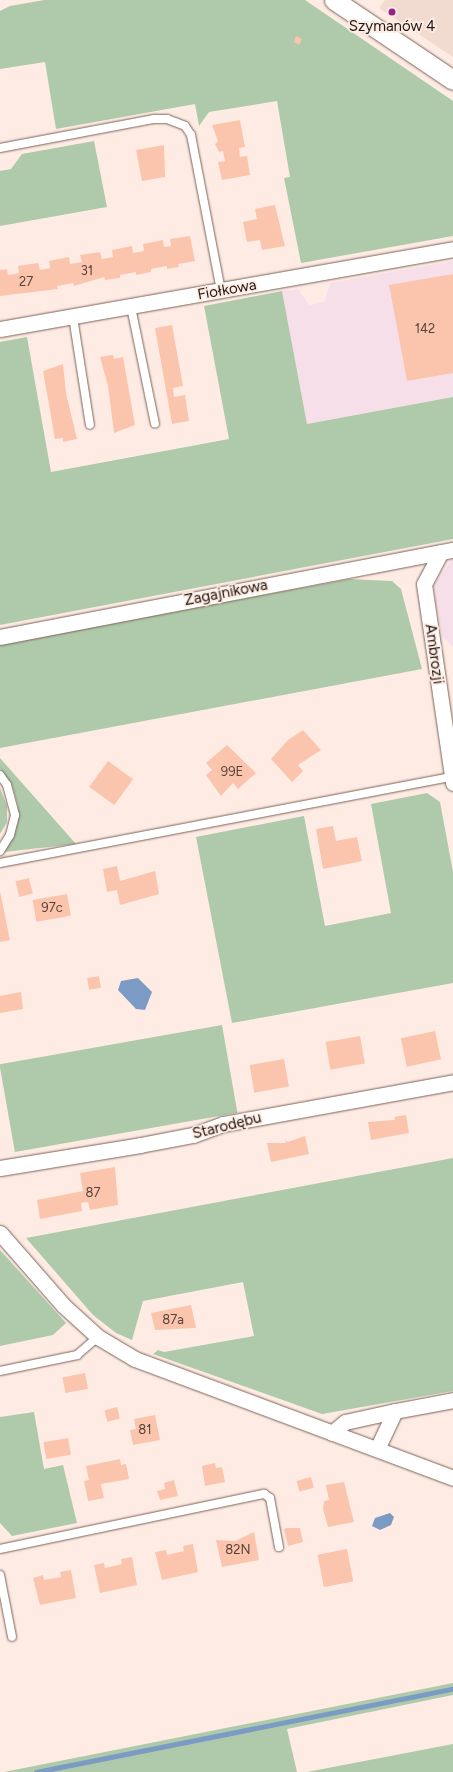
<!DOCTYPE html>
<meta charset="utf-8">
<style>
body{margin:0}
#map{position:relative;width:453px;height:1772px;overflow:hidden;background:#feece4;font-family:Figtree,sans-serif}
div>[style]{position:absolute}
.built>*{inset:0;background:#f1dbd1}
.industrial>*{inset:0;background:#f7dfea}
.green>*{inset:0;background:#aecaaa;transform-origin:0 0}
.water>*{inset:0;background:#7b9bc4}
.stream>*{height:5px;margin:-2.5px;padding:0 2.5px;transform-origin:2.5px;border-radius:2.5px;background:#7b9bc4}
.building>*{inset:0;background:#fbc5ad;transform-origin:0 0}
.roads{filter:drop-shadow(0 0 1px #7c6257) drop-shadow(0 0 1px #7c6257)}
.service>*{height:8px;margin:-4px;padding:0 4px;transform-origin:4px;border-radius:4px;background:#fff}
.minor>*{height:15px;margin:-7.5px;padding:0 7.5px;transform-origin:7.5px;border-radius:7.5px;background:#fff}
.tertiary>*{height:19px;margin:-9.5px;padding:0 9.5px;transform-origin:9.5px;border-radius:9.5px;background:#fff}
.dots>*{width:11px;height:11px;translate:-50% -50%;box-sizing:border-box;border:2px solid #feece4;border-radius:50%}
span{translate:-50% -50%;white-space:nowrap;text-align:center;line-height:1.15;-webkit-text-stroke:3.5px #feece4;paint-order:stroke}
.number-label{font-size:13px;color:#58423a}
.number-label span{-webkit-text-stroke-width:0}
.poi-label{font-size:15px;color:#211713}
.street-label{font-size:15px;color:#211713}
</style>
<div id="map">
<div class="built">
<i style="clip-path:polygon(385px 0,453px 0,453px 57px,379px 8px)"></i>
</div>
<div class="industrial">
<i style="clip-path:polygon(453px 261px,453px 397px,307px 424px,282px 291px,298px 289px,309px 305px,316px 304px,325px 301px,330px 283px)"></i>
<i style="clip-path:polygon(453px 558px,453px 647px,442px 636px,433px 585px)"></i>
</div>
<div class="green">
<i style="clip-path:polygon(44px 0,305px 0,453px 101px,453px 236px,301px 263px,284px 178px,290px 177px,277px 101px,209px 112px,199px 126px,195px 104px,56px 129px,45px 62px,0 69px,0 11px,10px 6px)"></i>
<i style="clip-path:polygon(94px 141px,107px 207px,0 226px,0 171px,11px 169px,22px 154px)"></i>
<i style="clip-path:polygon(282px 291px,307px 424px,453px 397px,453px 539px,0 625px,0 342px,27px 337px,51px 472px,229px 439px,204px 306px)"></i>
<i style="clip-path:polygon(350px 579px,392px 581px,401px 589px,422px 669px,0 748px,0 644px)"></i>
<i style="clip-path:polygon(0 758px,76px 844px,4px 852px,18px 823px,18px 806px,12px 785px,0 769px)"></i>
<i style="clip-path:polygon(0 788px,7px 806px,7px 822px,0 834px)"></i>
<i style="clip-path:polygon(427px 793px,440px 802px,453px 872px,453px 983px,232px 1023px,196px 837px,304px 816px,325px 926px,391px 913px,371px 804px)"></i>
<i style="left:222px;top:1025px;width:89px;height:226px;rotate:80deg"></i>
<i style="clip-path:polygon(453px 1158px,453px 1391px,322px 1414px,153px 1354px,158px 1350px,164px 1352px,254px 1336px,243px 1282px,143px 1301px,132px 1340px,116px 1333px,93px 1315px,26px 1238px)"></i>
<i style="clip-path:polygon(0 1250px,66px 1323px,53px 1335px,0 1346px)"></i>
<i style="clip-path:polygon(34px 1412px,44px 1469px,63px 1465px,77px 1523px,12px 1536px,0 1523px,0 1417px)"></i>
<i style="clip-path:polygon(453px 1683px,453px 1695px,287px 1729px,297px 1772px,4px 1772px)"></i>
<i style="clip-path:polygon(453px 1744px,453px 1772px,307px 1772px)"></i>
</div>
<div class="water">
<i style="clip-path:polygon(138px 978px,152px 992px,145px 1010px,136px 1009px,118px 990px,121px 981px)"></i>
<i style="clip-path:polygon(390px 1513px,394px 1517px,391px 1525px,380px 1530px,372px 1526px,375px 1518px)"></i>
</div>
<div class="stream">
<i style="left:36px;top:1772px;width:425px;rotate:-11.3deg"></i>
</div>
<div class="building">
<i style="clip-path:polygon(391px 7px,397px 11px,394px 17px,387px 13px)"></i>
<i style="clip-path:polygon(296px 36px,302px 39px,299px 45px,294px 42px)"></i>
<i style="clip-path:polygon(240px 120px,245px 147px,239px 148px,240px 157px,247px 156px,250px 175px,222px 180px,218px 162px,225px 161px,223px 151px,219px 152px,215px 144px,218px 141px,212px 125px)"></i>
<i style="clip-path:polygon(164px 145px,165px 177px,142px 181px,136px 150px)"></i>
<i style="clip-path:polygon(275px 205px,285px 246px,262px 250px,260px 240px,247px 242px,243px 222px,257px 219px,255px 209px)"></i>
<i style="clip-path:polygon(190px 236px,195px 261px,178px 264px,179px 267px,167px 269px,167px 266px,151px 269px,151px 272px,136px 275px,136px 272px,120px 275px,120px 278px,105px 280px,104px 277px,74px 286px,73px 283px,57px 286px,58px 289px,0 296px,0 270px,7px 269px,8px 275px,19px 273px,18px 266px,38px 263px,40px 270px,50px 268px,49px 261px,69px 257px,70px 264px,82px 262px,80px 255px,100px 252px,102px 259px,113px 257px,112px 250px,132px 246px,133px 253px,144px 251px,143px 244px,163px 240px,164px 247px,171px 246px,170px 239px)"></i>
<i style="clip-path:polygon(453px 274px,453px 373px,407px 381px,389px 285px)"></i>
<i style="clip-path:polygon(172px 325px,183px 386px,173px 388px,174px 397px,185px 395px,189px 421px,172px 424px,155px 328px)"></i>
<i style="clip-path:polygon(113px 355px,114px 359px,123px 357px,135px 425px,114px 433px,108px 386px,100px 357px)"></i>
<i style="clip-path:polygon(63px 364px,66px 393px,77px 439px,63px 442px,63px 438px,55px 439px,43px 371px)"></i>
<i style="clip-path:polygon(303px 730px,321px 750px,298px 765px,303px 771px,292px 782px,271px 759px,288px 740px)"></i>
<i style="clip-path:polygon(227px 745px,256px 773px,238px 789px,233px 783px,221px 796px,206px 775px,212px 770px,206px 763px)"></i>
<i style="left:108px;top:761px;width:31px;height:32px;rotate:36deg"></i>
<i style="clip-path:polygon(333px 826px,336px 841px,357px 837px,362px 861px,323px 869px,316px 829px)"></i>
<i style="clip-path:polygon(117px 866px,120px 881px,155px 871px,159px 894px,120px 905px,117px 890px,107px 892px,103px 869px)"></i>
<i style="left:29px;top:878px;width:16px;height:14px;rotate:76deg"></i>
<i style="clip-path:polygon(0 891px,10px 940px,0 942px)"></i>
<i style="left:67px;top:894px;width:22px;height:35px;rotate:80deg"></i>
<i style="left:99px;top:976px;width:12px;height:12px;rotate:81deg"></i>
<i style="clip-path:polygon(21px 992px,23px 1009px,0 1013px,0 996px)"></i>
<i style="left:435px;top:1031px;width:29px;height:35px;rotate:78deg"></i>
<i style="left:360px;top:1036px;width:28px;height:35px;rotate:80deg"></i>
<i style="left:284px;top:1059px;width:28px;height:35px;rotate:80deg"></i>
<i style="clip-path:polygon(406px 1115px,409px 1133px,371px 1140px,368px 1122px,395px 1120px,394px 1117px)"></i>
<i style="clip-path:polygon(305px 1136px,309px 1154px,271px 1162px,267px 1143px,286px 1143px,285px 1140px,288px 1142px)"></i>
<i style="clip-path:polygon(115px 1167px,118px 1205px,90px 1210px,88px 1202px,81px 1203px,82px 1211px,40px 1219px,37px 1200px,83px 1191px,80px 1173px)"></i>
<i style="clip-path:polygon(191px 1305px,196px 1328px,155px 1330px,151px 1313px)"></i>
<i style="left:85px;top:1373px;width:16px;height:23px;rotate:79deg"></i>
<i style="left:117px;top:1407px;width:12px;height:13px;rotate:76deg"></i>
<i style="clip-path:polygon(155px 1415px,160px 1440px,133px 1445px,130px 1430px,136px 1429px,134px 1419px)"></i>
<i style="left:68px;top:1438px;width:17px;height:25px;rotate:80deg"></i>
<i style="clip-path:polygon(120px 1459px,121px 1465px,126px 1464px,129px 1479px,101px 1484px,104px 1498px,88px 1501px,84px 1481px,89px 1480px,86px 1466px)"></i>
<i style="clip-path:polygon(215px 1463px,216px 1468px,222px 1467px,225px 1482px,205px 1486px,202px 1466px)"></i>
<i style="left:311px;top:1477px;width:11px;height:15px;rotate:75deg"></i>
<i style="clip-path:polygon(174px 1480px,178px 1496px,160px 1500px,157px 1491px,165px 1489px,164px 1483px)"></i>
<i style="clip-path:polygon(344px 1482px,354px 1522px,328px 1527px,323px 1509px,324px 1501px,329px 1500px,326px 1485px)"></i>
<i style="clip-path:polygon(287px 1528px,300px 1528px,303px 1542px,288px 1546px,284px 1529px)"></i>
<i style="clip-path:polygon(254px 1532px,259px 1560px,222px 1567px,216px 1540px,235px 1541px)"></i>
<i style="clip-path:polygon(193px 1544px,198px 1572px,162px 1580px,155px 1552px,166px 1550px,167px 1555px,184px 1551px,183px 1546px)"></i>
<i style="left:347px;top:1549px;width:33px;height:30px;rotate:79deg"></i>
<i style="clip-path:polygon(132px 1557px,137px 1585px,100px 1593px,94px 1565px,104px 1563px,105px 1568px,122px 1564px,121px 1559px)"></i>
<i style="clip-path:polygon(71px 1570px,76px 1598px,40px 1605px,33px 1578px,43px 1575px,44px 1580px,61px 1577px,60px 1572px)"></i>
</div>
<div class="roads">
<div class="service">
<i style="left:0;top:148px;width:157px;rotate:-10.7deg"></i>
<i style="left:154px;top:119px;width:13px"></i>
<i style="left:167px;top:119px;width:19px;rotate:21deg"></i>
<i style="left:185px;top:126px;width:11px;rotate:56deg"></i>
<i style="left:191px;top:135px;width:159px;rotate:79.1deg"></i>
<i style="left:131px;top:307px;width:119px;rotate:78.4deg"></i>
<i style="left:73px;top:317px;width:109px;rotate:81.1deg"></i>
<i style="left:0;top:775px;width:12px;rotate:55deg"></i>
<i style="left:7px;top:785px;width:31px;rotate:75deg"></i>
<i style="left:15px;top:815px;width:21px;rotate:104deg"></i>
<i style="left:10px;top:835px;width:19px;rotate:122deg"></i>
<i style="left:0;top:863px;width:458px;rotate:-10.8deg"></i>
<i style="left:0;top:1371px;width:79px;rotate:-11.7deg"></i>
<i style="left:77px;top:1355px;width:28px;rotate:-41deg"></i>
<i style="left:0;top:1549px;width:270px;rotate:-11.8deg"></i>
<i style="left:264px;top:1494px;width:7px;rotate:34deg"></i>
<i style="left:270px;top:1498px;width:50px;rotate:79.6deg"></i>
<i style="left:0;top:1575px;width:63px;rotate:79deg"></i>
</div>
<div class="minor">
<i style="left:0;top:329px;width:460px;rotate:-10deg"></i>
<i style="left:441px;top:552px;width:36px;rotate:118deg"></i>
<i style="left:424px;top:584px;width:201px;rotate:81.7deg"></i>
<i style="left:0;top:637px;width:461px;rotate:-10.9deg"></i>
<i style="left:0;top:1168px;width:142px;rotate:-9.3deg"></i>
<i style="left:140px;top:1145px;width:54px;rotate:-10.7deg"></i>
<i style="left:193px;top:1135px;width:32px;rotate:-20deg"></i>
<i style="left:223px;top:1124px;width:234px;rotate:-10.3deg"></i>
<i style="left:0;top:1233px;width:97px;rotate:48.8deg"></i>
<i style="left:64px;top:1306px;width:46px;rotate:42.4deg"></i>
<i style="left:98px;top:1337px;width:43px;rotate:30.7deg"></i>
<i style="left:135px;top:1359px;width:340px;rotate:20.5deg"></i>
<i style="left:332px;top:1433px;width:17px;rotate:-40deg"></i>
<i style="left:345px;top:1422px;width:51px;rotate:-12.4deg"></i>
<i style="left:377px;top:1449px;width:42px;rotate:-64.7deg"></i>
<i style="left:395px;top:1411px;width:59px;rotate:-10.7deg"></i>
</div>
<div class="tertiary">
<i style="left:334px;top:0;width:143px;rotate:33.9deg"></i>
</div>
</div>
<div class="dots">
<i style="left:392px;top:12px;background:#952381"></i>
</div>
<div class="number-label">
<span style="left:87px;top:271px">31</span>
<span style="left:26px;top:282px">27</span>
<span style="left:425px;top:329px">142</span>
<span style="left:232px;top:772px">99E</span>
<span style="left:52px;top:908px">97c</span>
<span style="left:93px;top:1193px">87</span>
<span style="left:173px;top:1320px">87a</span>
<span style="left:145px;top:1430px">81</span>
<span style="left:238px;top:1550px">82N</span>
</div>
<div class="poi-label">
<span style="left:392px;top:27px">Szymanów 4</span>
</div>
<div class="street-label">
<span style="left:227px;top:290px;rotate:-10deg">Fiołkowa</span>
<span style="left:226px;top:593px;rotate:-11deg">Zagajnikowa</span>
<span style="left:434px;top:654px;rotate:82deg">Ambrozji</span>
<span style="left:227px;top:1126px;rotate:-14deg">Starodębu</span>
</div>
</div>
